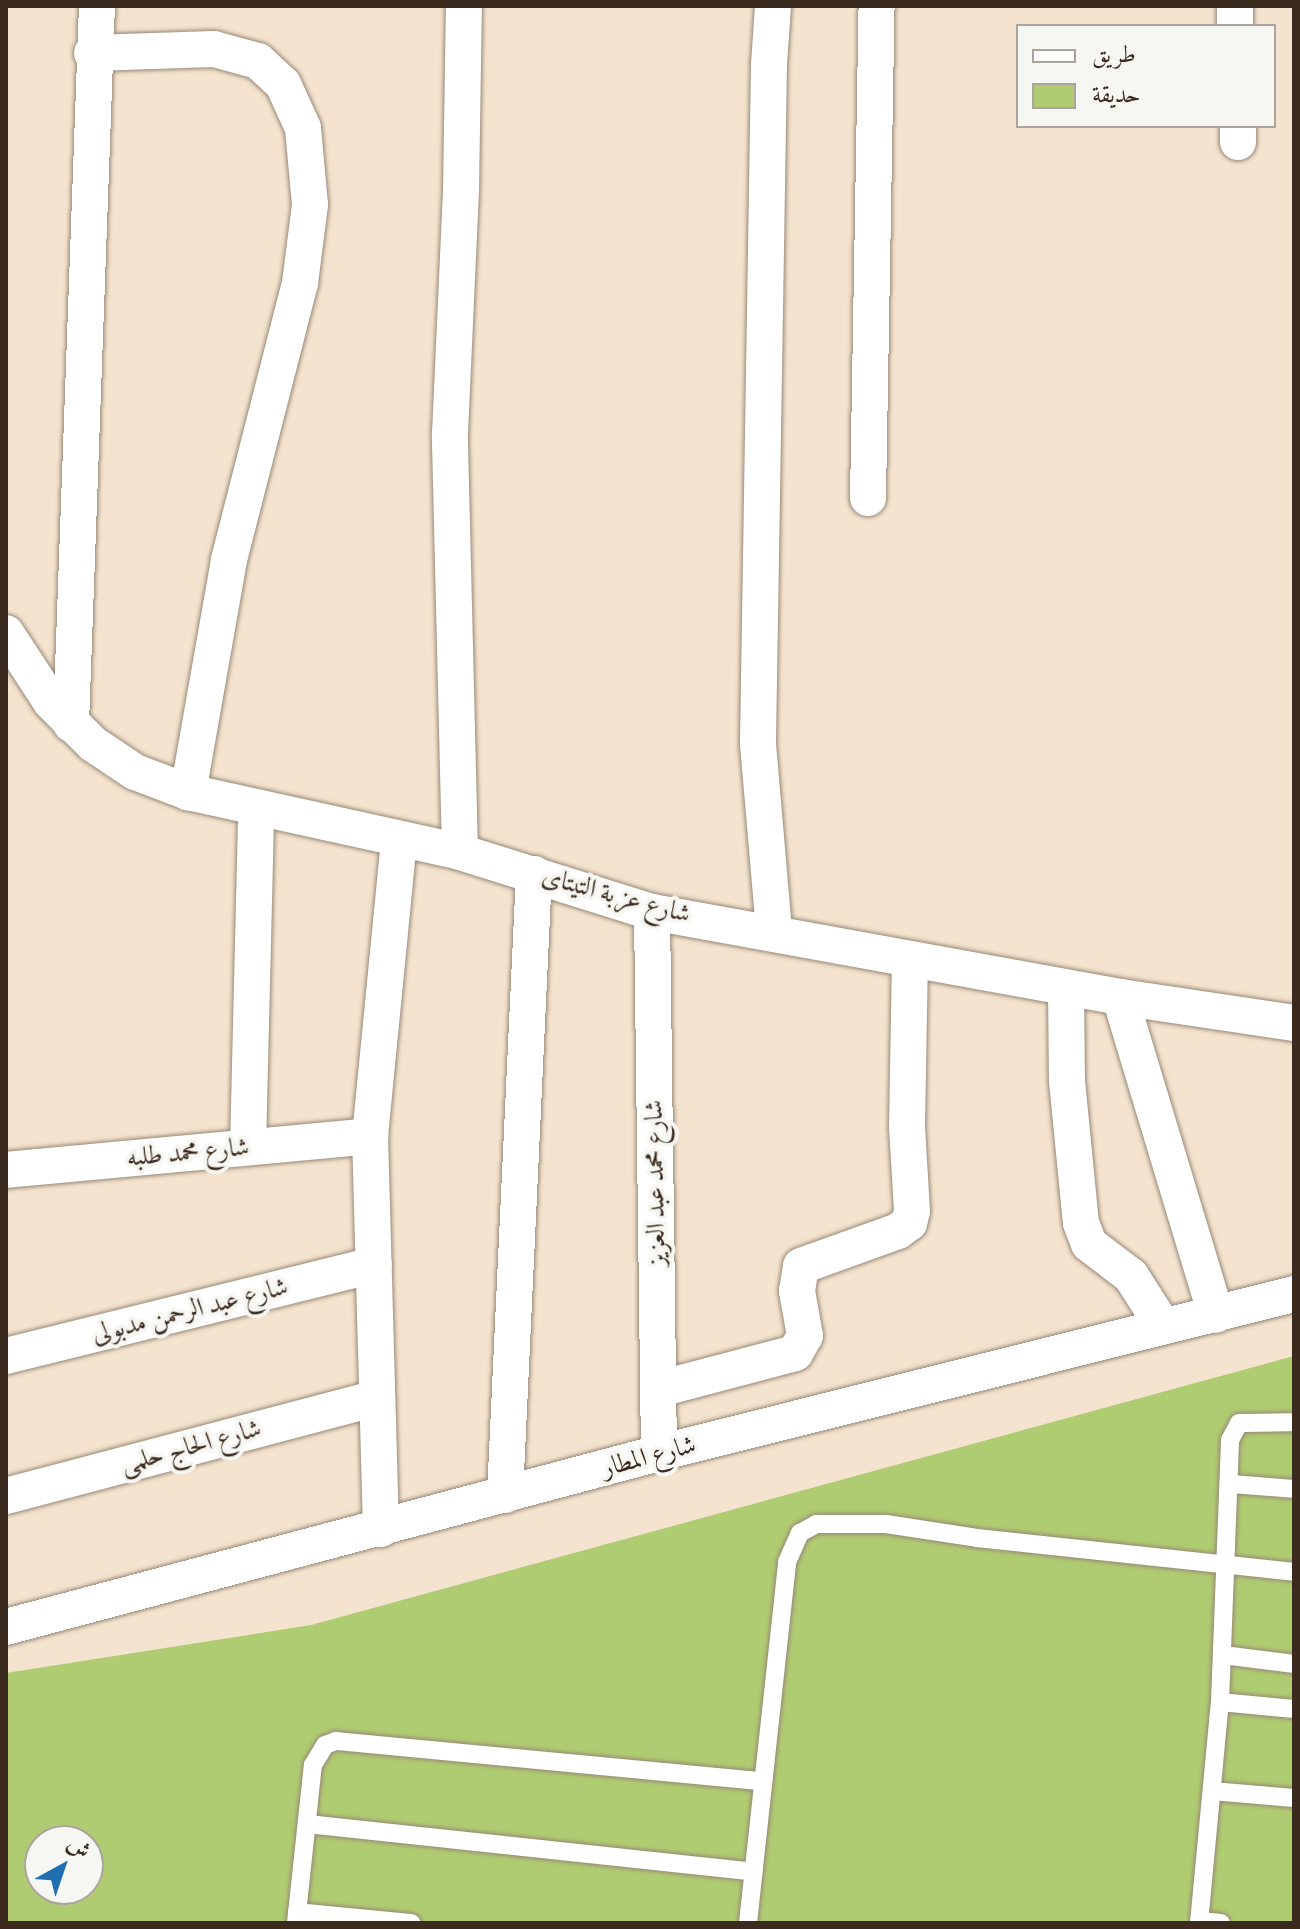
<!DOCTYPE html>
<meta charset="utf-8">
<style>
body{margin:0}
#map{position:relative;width:1300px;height:1929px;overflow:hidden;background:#f4e4cf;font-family:"Libre Bodoni",Amiri,serif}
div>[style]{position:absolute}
.green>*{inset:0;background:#b0cc72}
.roads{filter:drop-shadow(0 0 2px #988776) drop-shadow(0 0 2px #988776)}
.lane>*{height:18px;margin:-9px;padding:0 9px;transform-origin:9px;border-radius:9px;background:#fff}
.street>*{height:36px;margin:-18px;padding:0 18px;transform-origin:18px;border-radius:18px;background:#fff}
span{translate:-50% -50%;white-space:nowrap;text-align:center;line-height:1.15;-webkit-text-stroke:8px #f6f6f2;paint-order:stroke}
.street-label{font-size:26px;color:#3b2a1e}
.frame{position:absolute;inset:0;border:8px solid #3b2a1e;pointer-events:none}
.legend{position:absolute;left:1016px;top:24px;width:260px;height:104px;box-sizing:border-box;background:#f6f6f2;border:2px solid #aba49d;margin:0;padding:10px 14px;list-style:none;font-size:24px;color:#3b2a1e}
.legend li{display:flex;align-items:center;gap:16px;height:40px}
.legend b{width:40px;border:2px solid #aba49d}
.north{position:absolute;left:24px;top:1825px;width:80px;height:80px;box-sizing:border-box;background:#f6f6f2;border:2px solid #aba49d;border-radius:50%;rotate:40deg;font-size:22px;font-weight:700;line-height:32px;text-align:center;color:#3b2a1e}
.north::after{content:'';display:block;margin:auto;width:28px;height:36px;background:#1f6fb2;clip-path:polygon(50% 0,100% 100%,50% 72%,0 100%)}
</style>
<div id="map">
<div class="green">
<i style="clip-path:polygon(evenodd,1294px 1356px,1294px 1923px,6px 1923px,6px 1673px,311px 1625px,1294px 1356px,40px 1841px,88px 1841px,88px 1889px,40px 1889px,40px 1841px)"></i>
</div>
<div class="roads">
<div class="lane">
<i style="left:1231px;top:1484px;width:63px;rotate:4.5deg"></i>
<i style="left:1223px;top:1655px;width:72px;rotate:7.2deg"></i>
<i style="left:1220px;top:1702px;width:74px;rotate:5.4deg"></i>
<i style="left:1212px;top:1791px;width:82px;rotate:4.9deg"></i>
<i style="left:307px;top:1824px;width:449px;rotate:6.1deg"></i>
<i style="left:297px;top:1912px;width:115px;rotate:5.5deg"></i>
<i style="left:1199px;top:1921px;width:22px;rotate:5deg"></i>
<i style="left:296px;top:1923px;width:159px;rotate:-83.9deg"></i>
<i style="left:313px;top:1765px;width:23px;rotate:-59deg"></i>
<i style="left:325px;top:1745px;width:12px;rotate:-20deg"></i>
<i style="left:336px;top:1741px;width:429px;rotate:5.4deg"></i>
<i style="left:748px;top:1923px;width:363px;rotate:-83.8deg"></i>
<i style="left:787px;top:1562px;width:32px;rotate:-66deg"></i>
<i style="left:800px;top:1533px;width:18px;rotate:-29deg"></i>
<i style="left:816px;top:1524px;width:70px"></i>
<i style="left:886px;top:1524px;width:92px;rotate:8.7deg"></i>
<i style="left:977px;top:1538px;width:319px;rotate:6.1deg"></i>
<i style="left:1199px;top:1923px;width:222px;rotate:-84.6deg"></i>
<i style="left:1220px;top:1702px;width:262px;rotate:-87.8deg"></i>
<i style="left:1230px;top:1440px;width:19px;rotate:-62deg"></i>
<i style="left:1239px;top:1423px;width:55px;rotate:-1deg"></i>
</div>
<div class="street">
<i style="left:773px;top:6px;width:58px;rotate:93.9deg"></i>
<i style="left:769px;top:64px;width:680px;rotate:90.93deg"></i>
<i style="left:758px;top:744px;width:189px;rotate:85.1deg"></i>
<i style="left:1235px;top:6px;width:20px;rotate:90deg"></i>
<i style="left:92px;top:53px;width:122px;rotate:-1.9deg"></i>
<i style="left:214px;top:49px;width:46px;rotate:15.3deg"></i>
<i style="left:258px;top:61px;width:34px;rotate:43deg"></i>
<i style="left:283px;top:84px;width:48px;rotate:65.6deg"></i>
<i style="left:303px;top:128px;width:77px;rotate:84.8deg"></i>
<i style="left:310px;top:205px;width:79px;rotate:97.3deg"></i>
<i style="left:300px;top:283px;width:286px;rotate:104.4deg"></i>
<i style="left:229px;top:560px;width:236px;rotate:100deg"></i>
<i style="left:1238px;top:126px;width:16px;rotate:90deg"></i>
<i style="left:868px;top:498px;width:492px;rotate:-89deg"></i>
<i style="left:6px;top:633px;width:82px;rotate:56.9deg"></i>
<i style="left:51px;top:702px;width:59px;rotate:45deg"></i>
<i style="left:93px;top:744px;width:50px;rotate:33.7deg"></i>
<i style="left:135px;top:772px;width:57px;rotate:20.7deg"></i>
<i style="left:188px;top:792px;width:279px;rotate:12.4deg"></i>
<i style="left:460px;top:852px;width:201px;rotate:17.4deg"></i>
<i style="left:652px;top:912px;width:476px;rotate:10.3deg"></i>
<i style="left:1120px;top:997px;width:176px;rotate:8.5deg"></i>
<i style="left:71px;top:724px;width:718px;rotate:-87.93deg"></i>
<i style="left:460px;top:852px;width:419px;rotate:-91.4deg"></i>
<i style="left:450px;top:433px;width:242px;rotate:-87.4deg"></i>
<i style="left:461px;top:191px;width:185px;rotate:-89.1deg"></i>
<i style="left:652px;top:912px;width:541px;rotate:89.26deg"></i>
<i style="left:1066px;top:988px;width:93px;rotate:89.4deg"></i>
<i style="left:1067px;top:1081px;width:143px;rotate:84.4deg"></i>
<i style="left:1081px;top:1223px;width:22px;rotate:69deg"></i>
<i style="left:1089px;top:1244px;width:53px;rotate:37.3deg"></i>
<i style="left:1131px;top:1276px;width:59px;rotate:57.4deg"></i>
<i style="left:1120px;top:997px;width:332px;rotate:73.2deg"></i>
<i style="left:248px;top:1147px;width:338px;rotate:-88.6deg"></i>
<i style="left:6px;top:1170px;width:366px;rotate:-5.3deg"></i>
<i style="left:6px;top:1356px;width:379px;rotate:-13.9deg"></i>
<i style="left:659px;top:1389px;width:141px;rotate:-14.8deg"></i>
<i style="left:795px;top:1353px;width:20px;rotate:-60deg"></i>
<i style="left:805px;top:1336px;width:46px;rotate:-100.1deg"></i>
<i style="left:797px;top:1291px;width:25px;rotate:-81deg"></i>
<i style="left:801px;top:1266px;width:103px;rotate:-19.8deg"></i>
<i style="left:898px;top:1231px;width:14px;rotate:-36deg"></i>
<i style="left:909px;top:1223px;width:12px;rotate:-76deg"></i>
<i style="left:912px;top:1211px;width:83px;rotate:-93.4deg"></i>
<i style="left:907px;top:1128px;width:168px;rotate:-89deg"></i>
<i style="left:505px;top:1495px;width:622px;rotate:-87.33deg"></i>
<i style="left:6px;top:1496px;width:384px;rotate:-14.8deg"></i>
<i style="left:381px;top:1529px;width:393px;rotate:-91.6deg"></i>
<i style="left:370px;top:1136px;width:297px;rotate:-84.4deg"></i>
<i style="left:6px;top:1627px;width:676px;rotate:-14.92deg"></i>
<i style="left:659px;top:1453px;width:655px;rotate:-14.06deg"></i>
</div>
</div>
<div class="street-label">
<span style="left:616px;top:896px;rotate:15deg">شارع عزبة التيتاى</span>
<span style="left:188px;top:1153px;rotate:-5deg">شارع محمد طلبه</span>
<span style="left:656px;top:1183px;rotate:-91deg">شارع محمد عبد العزيز</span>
<span style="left:190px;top:1311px;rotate:-14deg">شارع عبد الرحمن مدبولى</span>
<span style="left:191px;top:1447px;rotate:-15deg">شارع الحاج حلمى</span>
<span style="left:649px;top:1457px;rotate:-15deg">شارع المطار</span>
</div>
<div class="frame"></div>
<ul class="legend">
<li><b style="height:10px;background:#fff"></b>طريق</li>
<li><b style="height:22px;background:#b0cc72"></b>حديقة</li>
</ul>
<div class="north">ش</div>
</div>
